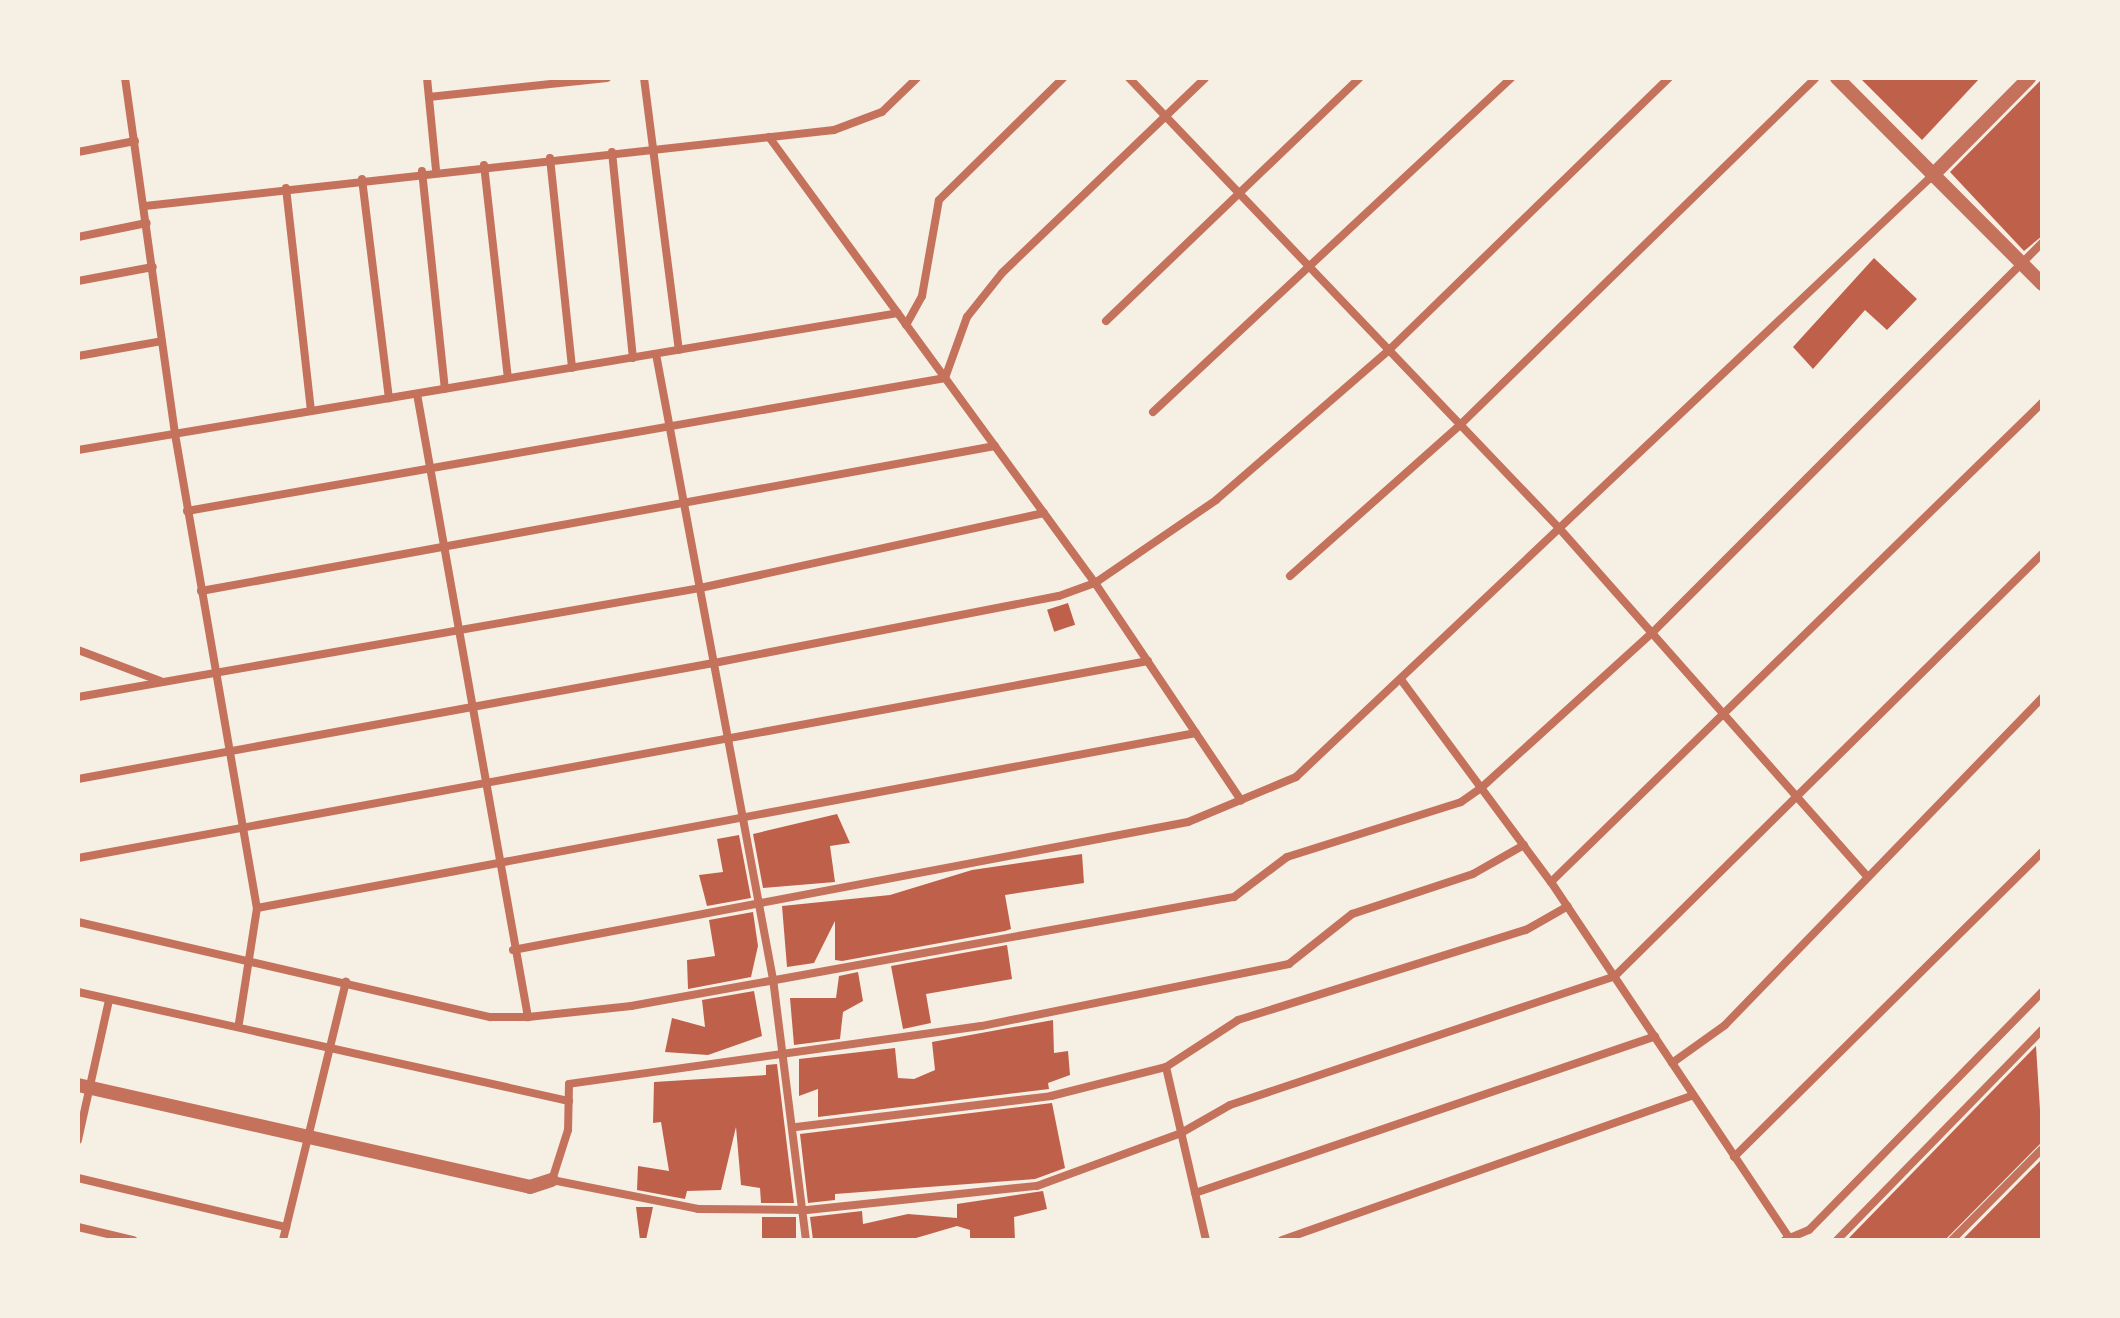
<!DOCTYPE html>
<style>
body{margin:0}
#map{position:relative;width:2120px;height:1318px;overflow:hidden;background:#f6efe4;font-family:"Fira Sans Condensed",sans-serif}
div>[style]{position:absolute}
.building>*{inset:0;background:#bf614a;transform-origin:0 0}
.minor>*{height:8px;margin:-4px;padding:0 4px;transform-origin:4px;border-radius:4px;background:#c5725c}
.tertiary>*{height:14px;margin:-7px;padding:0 7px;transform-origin:7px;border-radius:7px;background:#c5725c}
span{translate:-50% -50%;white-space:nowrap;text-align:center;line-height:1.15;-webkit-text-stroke:8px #f6efe4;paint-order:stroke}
.frame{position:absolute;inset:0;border:80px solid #f6efe4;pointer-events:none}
</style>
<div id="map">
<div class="building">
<i style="clip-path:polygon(1860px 78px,1980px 78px,1922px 140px)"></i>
<i style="clip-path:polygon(2042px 79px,2042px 236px,2024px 251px,1950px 172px)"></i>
<i style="clip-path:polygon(1874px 258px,1917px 299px,1887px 330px,1865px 310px,1813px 369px,1793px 347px)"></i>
<i style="left:1068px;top:603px;width:23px;height:22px;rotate:72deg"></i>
<i style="clip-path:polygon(837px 814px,850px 843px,830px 846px,835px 882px,763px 888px,753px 834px)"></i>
<i style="clip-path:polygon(739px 835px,751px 898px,707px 906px,699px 875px,723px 872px,717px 839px)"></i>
<i style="clip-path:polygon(1082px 854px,1084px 883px,1005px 895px,1011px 929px,1005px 931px,842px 961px,835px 960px,835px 921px,814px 963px,787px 967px,782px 906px,890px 895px,972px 870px)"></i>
<i style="clip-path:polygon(753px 912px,758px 946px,751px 977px,688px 989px,687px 960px,715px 956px,709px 920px)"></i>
<i style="clip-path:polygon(1007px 945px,1012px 979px,926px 994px,931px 1023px,903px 1029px,891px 966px)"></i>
<i style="clip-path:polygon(858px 972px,863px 1001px,843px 1012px,840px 1039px,794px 1045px,790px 998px,836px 998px,839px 976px)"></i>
<i style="clip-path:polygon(754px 991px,762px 1036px,708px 1055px,665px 1052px,672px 1018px,705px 1027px,702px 1000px)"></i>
<i style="clip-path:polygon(1053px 1020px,1054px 1053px,1068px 1051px,1070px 1075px,1048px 1083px,1049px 1089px,818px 1117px,818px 1089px,799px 1096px,799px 1059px,895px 1048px,898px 1078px,914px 1079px,935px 1070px,932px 1042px)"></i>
<i style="clip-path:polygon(2036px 1046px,2042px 1142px,1945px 1240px,1847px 1240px)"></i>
<i style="clip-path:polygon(777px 1064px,794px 1203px,761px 1203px,760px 1188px,741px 1185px,736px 1127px,721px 1190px,687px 1191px,685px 1199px,637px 1190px,638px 1166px,669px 1171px,661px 1122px,653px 1123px,654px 1082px,766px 1075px,766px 1065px)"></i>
<i style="clip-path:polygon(1052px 1103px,1065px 1168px,1035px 1179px,835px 1194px,835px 1200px,808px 1203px,800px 1134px)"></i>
<i style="clip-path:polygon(2042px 1159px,2042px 1240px,1962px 1240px)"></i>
<i style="clip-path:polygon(1043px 1191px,1047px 1209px,1014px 1217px,1015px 1240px,970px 1240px,970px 1230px,957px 1226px,916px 1238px,813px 1240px,810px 1217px,862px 1211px,863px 1224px,908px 1214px,957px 1218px,957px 1204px)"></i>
<i style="clip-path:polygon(636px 1207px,653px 1207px,646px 1240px,640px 1240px)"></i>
<i style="left:762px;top:1217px;width:34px;height:23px"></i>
</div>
<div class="minor">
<i style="left:125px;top:78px;width:359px;rotate:82deg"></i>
<i style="left:175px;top:434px;width:481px;rotate:80.2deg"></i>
<i style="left:257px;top:908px;width:116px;rotate:98.9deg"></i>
<i style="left:427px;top:78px;width:92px;rotate:84.4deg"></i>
<i style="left:644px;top:78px;width:274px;rotate:82.7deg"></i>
<i style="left:1129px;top:78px;width:622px;rotate:46.3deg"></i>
<i style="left:1559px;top:528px;width:466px;rotate:48.5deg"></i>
<i style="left:429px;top:97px;width:179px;rotate:-6.1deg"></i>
<i style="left:769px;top:137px;width:552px;rotate:53.84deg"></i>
<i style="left:1095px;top:583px;width:262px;rotate:56.1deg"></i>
<i style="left:78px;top:152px;width:58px;rotate:-10.9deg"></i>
<i style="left:612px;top:152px;width:207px;rotate:84.2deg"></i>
<i style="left:550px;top:158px;width:211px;rotate:84deg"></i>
<i style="left:484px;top:165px;width:214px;rotate:83.6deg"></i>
<i style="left:422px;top:171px;width:219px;rotate:84deg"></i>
<i style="left:362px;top:179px;width:221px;rotate:83deg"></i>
<i style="left:286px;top:188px;width:224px;rotate:83.6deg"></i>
<i style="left:145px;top:206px;width:693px;rotate:-6.29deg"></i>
<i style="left:834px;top:130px;width:51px;rotate:-20.6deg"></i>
<i style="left:882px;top:112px;width:49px;rotate:-44.2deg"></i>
<i style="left:78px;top:237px;width:70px;rotate:-11.5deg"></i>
<i style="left:78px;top:281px;width:76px;rotate:-10.6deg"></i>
<i style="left:1106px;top:321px;width:351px;rotate:-43.8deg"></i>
<i style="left:906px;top:325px;width:33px;rotate:-61deg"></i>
<i style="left:922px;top:296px;width:97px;rotate:-80deg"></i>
<i style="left:939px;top:200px;width:174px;rotate:-44.5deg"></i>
<i style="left:656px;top:354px;width:636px;rotate:79.4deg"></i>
<i style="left:773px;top:979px;width:263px;rotate:82.8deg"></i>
<i style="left:78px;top:356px;width:85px;rotate:-10.1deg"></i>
<i style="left:417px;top:394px;width:633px;rotate:79.9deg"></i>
<i style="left:1153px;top:412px;width:490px;rotate:-43deg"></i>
<i style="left:78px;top:450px;width:831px;rotate:-9.48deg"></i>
<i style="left:187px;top:511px;width:770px;rotate:-9.95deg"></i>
<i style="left:945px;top:378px;width:65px;rotate:-70.2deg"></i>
<i style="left:967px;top:317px;width:56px;rotate:-51.5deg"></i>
<i style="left:1002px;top:273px;width:281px;rotate:-43.8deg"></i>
<i style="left:1290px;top:576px;width:227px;rotate:-41.6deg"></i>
<i style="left:1460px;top:425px;width:496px;rotate:-44.3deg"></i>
<i style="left:201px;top:591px;width:807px;rotate:-10.35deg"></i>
<i style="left:78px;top:650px;width:88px;rotate:20.7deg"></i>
<i style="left:1402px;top:681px;width:250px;rotate:53.5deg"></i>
<i style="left:1551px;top:882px;width:428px;rotate:56.2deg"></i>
<i style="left:78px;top:697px;width:631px;rotate:-9.94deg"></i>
<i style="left:700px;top:588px;width:352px;rotate:-12.3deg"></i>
<i style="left:78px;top:779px;width:646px;rotate:-10.34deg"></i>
<i style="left:714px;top:663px;width:351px;rotate:-11deg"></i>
<i style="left:1059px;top:596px;width:38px;rotate:-20deg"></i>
<i style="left:1095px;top:583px;width:147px;rotate:-34.4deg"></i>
<i style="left:1216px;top:500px;width:229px;rotate:-40.9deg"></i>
<i style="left:1389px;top:350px;width:390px;rotate:-44.2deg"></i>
<i style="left:1524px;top:845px;width:59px;rotate:150.4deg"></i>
<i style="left:1473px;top:874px;width:127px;rotate:161.7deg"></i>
<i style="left:1352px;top:914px;width:80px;rotate:141.6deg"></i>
<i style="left:1289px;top:964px;width:314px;rotate:168.6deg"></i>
<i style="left:981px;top:1026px;width:416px;rotate:172deg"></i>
<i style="left:569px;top:1084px;width:46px;rotate:91.2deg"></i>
<i style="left:568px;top:1130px;width:52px;rotate:107.7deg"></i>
<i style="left:552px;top:1180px;width:149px;rotate:11.2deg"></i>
<i style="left:698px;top:1209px;width:109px;rotate:0.5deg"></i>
<i style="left:807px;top:1210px;width:231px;rotate:-6deg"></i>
<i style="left:1037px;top:1186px;width:153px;rotate:-20.2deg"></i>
<i style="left:1181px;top:1133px;width:56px;rotate:-29.7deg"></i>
<i style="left:1230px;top:1105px;width:406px;rotate:-18.5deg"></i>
<i style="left:1615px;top:976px;width:600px;rotate:-44.66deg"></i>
<i style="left:78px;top:858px;width:1088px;rotate:-10.43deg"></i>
<i style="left:1551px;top:882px;width:686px;rotate:-44.29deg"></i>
<i style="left:257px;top:908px;width:955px;rotate:-10.56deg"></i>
<i style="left:78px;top:922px;width:423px;rotate:13deg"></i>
<i style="left:490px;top:1017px;width:38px"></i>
<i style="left:528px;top:1017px;width:104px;rotate:-6.1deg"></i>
<i style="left:631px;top:1006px;width:613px;rotate:-10.25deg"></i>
<i style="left:1234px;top:897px;width:66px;rotate:-37deg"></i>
<i style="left:1287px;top:857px;width:182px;rotate:-17.5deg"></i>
<i style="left:1461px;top:802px;width:24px;rotate:-35deg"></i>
<i style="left:1481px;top:788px;width:231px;rotate:-42.2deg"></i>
<i style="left:1652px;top:633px;width:552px;rotate:-45deg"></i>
<i style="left:513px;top:950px;width:687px;rotate:-10.74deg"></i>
<i style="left:1188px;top:822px;width:117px;rotate:-22.6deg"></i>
<i style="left:1296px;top:777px;width:875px;rotate:-43.38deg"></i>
<i style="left:78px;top:992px;width:503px;rotate:12.52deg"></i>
<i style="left:1672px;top:1063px;width:65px;rotate:-35.6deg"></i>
<i style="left:1725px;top:1025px;width:455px;rotate:-45.9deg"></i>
<i style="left:1166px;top:1067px;width:178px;rotate:77deg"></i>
<i style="left:796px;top:1127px;width:257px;rotate:-6.9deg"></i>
<i style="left:1051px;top:1096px;width:119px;rotate:-14.2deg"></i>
<i style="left:1166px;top:1067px;width:86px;rotate:-33.1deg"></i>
<i style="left:1238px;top:1020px;width:302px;rotate:-17.4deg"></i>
<i style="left:1526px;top:930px;width:48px;rotate:-29.7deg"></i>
<i style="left:78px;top:1140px;width:143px;rotate:-77.5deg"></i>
<i style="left:1734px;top:1157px;width:433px;rotate:-44.7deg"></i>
<i style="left:78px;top:1178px;width:214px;rotate:13.3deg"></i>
<i style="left:1195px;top:1193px;width:486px;rotate:-18.8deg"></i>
<i style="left:78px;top:1227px;width:57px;rotate:13.3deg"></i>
<i style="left:283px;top:1240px;width:266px;rotate:-76.3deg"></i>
<i style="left:1282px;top:1240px;width:436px;rotate:-19.4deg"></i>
<i style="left:1785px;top:1240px;width:26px;rotate:-23deg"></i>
<i style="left:1809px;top:1230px;width:333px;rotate:-45.6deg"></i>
<i style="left:1837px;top:1240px;width:293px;rotate:-45.7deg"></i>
<i style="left:1952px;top:1240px;width:128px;rotate:-45.3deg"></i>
</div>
<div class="tertiary">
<i style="left:1837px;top:78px;width:291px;rotate:45.1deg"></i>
<i style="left:1932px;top:176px;width:138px;rotate:-45.3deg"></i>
<i style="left:78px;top:1085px;width:463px;rotate:12.7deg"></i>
<i style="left:530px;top:1187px;width:23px;rotate:-18deg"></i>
</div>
<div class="frame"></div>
</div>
